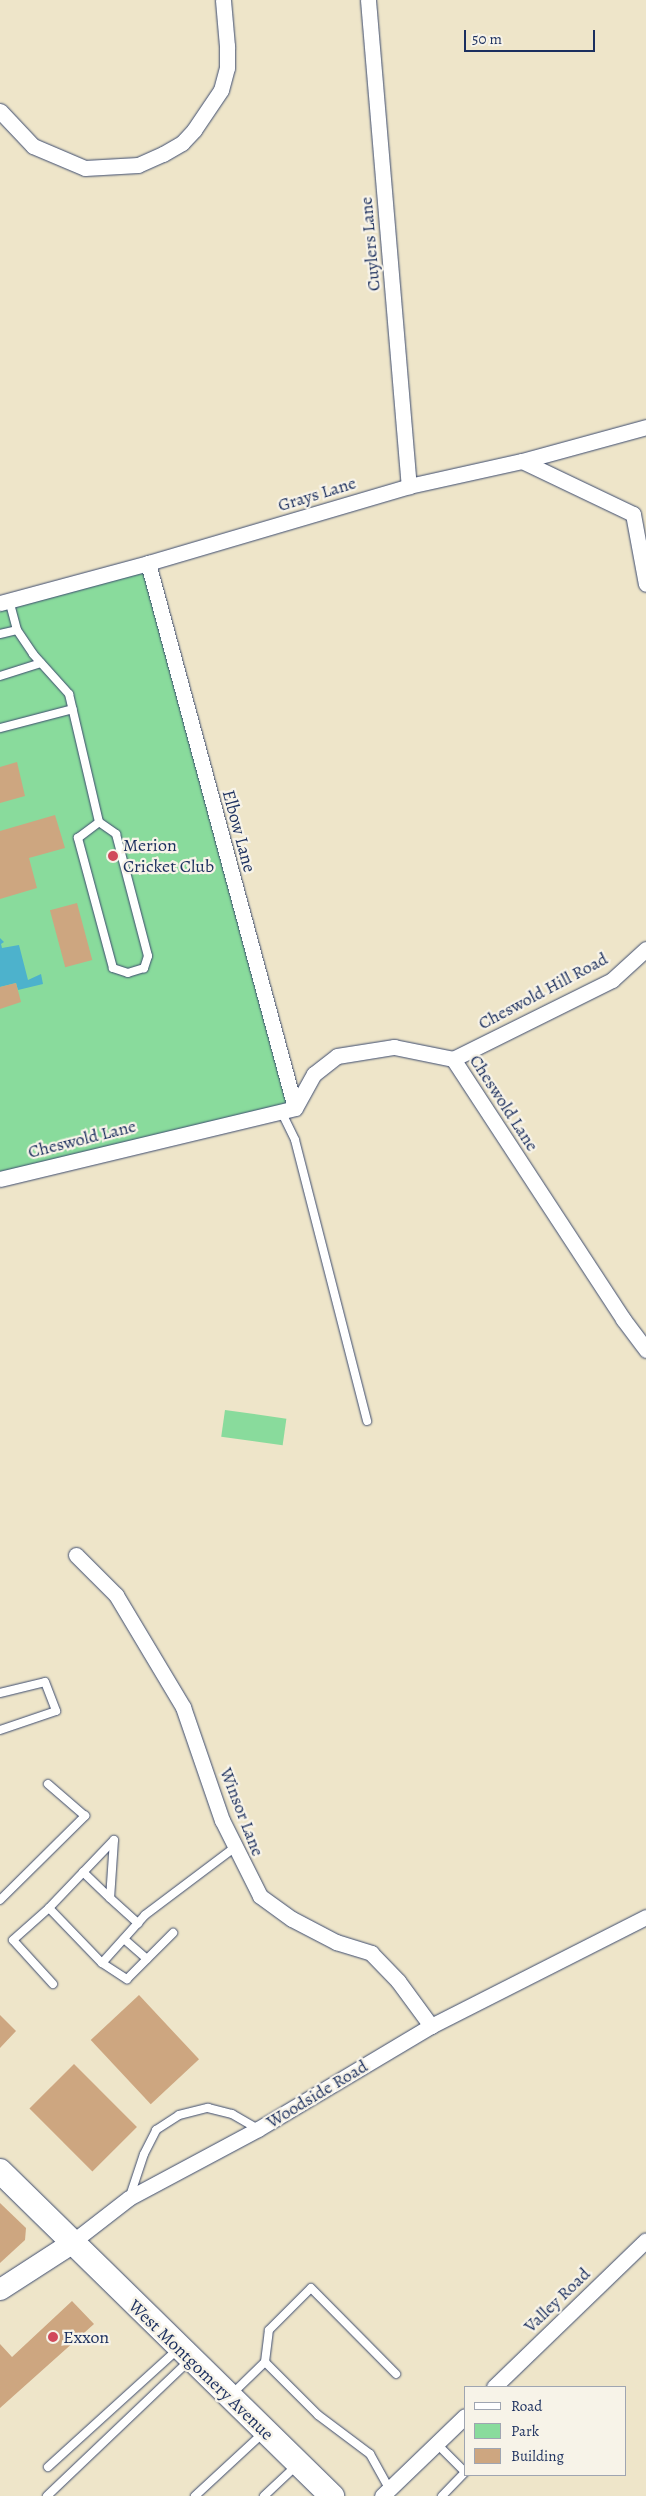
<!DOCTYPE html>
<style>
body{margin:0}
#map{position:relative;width:646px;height:2496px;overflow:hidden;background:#eee5c9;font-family:Alegreya,serif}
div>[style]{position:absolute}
.green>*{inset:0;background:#89db9c;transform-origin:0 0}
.water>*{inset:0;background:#4db2cc}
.building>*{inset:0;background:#cda680;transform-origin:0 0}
.roads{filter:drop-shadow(0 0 1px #3b4a6e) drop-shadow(0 0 1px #3b4a6e)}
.lane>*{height:8px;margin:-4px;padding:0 4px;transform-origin:4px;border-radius:4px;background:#fff}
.street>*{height:15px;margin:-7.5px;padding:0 7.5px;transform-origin:7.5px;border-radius:7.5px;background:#fff}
.secondary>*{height:21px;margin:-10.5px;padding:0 10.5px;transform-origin:10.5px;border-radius:10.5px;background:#fff}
.primary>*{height:24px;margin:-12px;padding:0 12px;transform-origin:12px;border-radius:12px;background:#fff}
.dots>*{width:14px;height:14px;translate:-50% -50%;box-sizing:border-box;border:2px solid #f7f3e8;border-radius:50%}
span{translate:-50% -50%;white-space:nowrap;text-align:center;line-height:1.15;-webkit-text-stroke:4.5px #f7f3e8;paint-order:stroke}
.street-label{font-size:18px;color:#1b2f5e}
.poi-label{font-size:18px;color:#1b2f5e}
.left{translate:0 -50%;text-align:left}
.legend{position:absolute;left:464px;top:2386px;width:162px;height:90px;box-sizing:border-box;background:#f7f3e8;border:1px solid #9fa5b1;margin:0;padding:6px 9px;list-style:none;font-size:15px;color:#1b2f5e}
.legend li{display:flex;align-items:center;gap:10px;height:25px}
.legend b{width:25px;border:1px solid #9fa5b1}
.scale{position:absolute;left:464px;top:30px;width:131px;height:22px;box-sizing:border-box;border:2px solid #1b2f5e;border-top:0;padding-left:6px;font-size:15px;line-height:18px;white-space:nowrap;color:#1b2f5e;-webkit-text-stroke:4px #f7f3e8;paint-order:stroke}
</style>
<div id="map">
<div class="green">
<i style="clip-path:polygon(148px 563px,295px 1108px,0 1178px,0 604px)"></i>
<i style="left:225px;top:1410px;width:62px;height:27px;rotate:8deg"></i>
</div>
<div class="water">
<i style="clip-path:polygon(0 938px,4px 942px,1px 944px,2px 948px,19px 945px,28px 980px,41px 974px,43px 984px,18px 990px,16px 983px,0 987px)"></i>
</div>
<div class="building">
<i style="clip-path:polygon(17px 762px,25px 796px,0 803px,0 767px)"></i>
<i style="clip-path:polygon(55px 815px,65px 848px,29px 858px,37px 888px,0 899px,0 831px)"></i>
<i style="left:77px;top:903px;width:59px;height:28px;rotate:75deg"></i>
<i style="clip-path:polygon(16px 983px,21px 1002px,0 1009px,0 987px)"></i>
<i style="left:139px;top:1995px;width:88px;height:66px;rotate:47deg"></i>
<i style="clip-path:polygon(0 2015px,16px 2031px,0 2048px)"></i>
<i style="left:74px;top:2064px;width:89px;height:63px;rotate:45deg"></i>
<i style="clip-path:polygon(0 2203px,26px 2228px,25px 2240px,0 2263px)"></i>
<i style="clip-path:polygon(72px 2301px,94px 2324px,0 2408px,0 2344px,12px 2357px)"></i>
</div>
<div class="roads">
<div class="lane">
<i style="left:9px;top:600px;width:31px;rotate:75deg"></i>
<i style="left:17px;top:630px;width:29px;rotate:56deg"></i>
<i style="left:33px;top:654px;width:54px;rotate:48deg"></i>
<i style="left:69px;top:694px;width:131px;rotate:76.8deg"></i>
<i style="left:99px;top:822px;width:21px;rotate:35deg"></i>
<i style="left:116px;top:834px;width:126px;rotate:75.3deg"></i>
<i style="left:148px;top:956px;width:13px;rotate:108deg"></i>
<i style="left:144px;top:968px;width:17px;rotate:163deg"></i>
<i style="left:128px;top:973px;width:16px;rotate:-162deg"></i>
<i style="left:113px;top:968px;width:135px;rotate:-105.1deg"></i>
<i style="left:78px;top:838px;width:26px;rotate:-37deg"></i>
<i style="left:0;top:634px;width:17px;rotate:-13deg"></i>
<i style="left:0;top:676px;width:43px;rotate:-17.6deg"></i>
<i style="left:0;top:728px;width:75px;rotate:-14.6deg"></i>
<i style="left:281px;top:1111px;width:32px;rotate:64deg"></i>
<i style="left:295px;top:1140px;width:290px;rotate:75.6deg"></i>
<i style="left:0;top:1693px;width:46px;rotate:-13.7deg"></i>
<i style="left:45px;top:1682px;width:31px;rotate:69deg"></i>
<i style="left:56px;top:1711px;width:59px;rotate:161.3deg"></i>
<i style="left:83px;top:1872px;width:37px;rotate:44deg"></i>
<i style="left:0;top:1900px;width:120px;rotate:-44.7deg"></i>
<i style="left:85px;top:1816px;width:49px;rotate:-139.1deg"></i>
<i style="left:49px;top:1908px;width:94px;rotate:-46.3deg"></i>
<i style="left:114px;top:1840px;width:58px;rotate:93.9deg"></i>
<i style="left:110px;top:1898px;width:38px;rotate:42deg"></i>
<i style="left:124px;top:1939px;width:30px;rotate:41deg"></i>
<i style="left:147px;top:1959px;width:37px;rotate:-45deg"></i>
<i style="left:102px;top:1963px;width:30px;rotate:33deg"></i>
<i style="left:127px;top:1979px;width:28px;rotate:-45deg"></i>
<i style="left:53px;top:1984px;width:59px;rotate:-132.3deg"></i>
<i style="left:13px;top:1940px;width:48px;rotate:-41.6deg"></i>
<i style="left:49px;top:1908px;width:76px;rotate:46.1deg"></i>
<i style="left:102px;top:1963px;width:64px;rotate:-48.1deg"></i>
<i style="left:145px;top:1915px;width:111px;rotate:-37deg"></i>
<i style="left:130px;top:2196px;width:44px;rotate:-71.6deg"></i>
<i style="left:144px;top:2154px;width:27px;rotate:-63deg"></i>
<i style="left:156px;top:2130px;width:27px;rotate:-33deg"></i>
<i style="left:179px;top:2115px;width:30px;rotate:-14deg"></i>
<i style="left:208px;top:2108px;width:25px;rotate:14deg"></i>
<i style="left:232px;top:2114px;width:30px;rotate:30deg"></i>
<i style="left:265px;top:2362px;width:75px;rotate:45deg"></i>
<i style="left:318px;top:2415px;width:65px;rotate:36.9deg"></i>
<i style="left:370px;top:2454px;width:39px;rotate:61deg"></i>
<i style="left:233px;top:2393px;width:45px;rotate:-44.1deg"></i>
<i style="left:265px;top:2362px;width:32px;rotate:-83deg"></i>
<i style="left:269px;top:2330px;width:59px;rotate:-45deg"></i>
<i style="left:311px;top:2288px;width:121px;rotate:45.3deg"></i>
<i style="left:436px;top:2443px;width:41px;rotate:45deg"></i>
<i style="left:48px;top:2467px;width:176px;rotate:-42.2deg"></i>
<i style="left:47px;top:2496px;width:196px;rotate:-43.6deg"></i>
<i style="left:195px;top:2496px;width:93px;rotate:-42.8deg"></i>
<i style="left:264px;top:2496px;width:44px;rotate:-43.2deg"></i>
<i style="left:442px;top:2496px;width:32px;rotate:-46deg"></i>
</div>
<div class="street">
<i style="left:368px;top:0;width:488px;rotate:85.2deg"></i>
<i style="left:0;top:111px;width:48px;rotate:46.7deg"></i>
<i style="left:33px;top:146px;width:56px;rotate:22.9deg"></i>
<i style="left:85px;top:168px;width:53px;rotate:-3.2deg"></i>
<i style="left:138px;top:165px;width:27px;rotate:-24deg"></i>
<i style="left:163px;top:154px;width:22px;rotate:-30deg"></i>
<i style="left:182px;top:143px;width:18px;rotate:-47deg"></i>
<i style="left:194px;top:130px;width:48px;rotate:-56deg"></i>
<i style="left:221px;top:90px;width:23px;rotate:-75deg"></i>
<i style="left:227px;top:68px;width:22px;rotate:-90deg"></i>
<i style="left:227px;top:46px;width:46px;rotate:-95deg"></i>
<i style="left:522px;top:461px;width:123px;rotate:25.5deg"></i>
<i style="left:633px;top:514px;width:71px;rotate:79.5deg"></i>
<i style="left:148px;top:563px;width:564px;rotate:74.91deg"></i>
<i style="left:0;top:603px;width:153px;rotate:-15.1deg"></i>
<i style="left:148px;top:563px;width:272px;rotate:-16.4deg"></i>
<i style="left:409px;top:486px;width:116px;rotate:-12.5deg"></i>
<i style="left:522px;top:461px;width:129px;rotate:-15.3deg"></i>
<i style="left:453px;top:1059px;width:178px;rotate:-26.4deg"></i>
<i style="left:612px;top:980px;width:46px;rotate:-42.4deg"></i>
<i style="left:0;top:1179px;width:303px;rotate:-13.5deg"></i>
<i style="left:295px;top:1108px;width:39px;rotate:-61deg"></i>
<i style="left:314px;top:1074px;width:29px;rotate:-38deg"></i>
<i style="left:337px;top:1056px;width:58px;rotate:-9deg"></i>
<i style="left:394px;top:1047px;width:60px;rotate:11.5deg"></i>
<i style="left:453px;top:1059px;width:311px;rotate:56.8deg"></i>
<i style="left:623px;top:1319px;width:39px;rotate:53deg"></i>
<i style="left:76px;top:1555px;width:57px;rotate:45deg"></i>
<i style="left:116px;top:1595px;width:131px;rotate:59.1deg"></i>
<i style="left:183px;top:1707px;width:120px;rotate:71deg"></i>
<i style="left:222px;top:1820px;width:85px;rotate:63.4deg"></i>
<i style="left:260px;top:1896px;width:39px;rotate:36deg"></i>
<i style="left:292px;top:1919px;width:50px;rotate:27.6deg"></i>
<i style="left:336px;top:1942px;width:37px;rotate:17deg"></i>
<i style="left:371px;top:1953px;width:39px;rotate:46deg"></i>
<i style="left:398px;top:1981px;width:56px;rotate:53.7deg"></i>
<i style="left:71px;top:2243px;width:73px;rotate:-37.8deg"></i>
<i style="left:129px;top:2198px;width:146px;rotate:-28.1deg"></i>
<i style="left:258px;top:2129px;width:201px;rotate:-30.8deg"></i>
<i style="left:431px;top:2026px;width:241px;rotate:-26.9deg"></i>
<i style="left:494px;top:2387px;width:211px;rotate:-44deg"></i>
<i style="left:382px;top:2496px;width:115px;rotate:-43.9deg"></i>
</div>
<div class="secondary">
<i style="left:0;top:2289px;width:85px;rotate:-32.9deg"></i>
</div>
<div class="primary">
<i style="left:0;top:2171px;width:465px;rotate:44.4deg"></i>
</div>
</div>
<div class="dots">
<i style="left:113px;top:856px;background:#d1495b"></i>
<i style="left:53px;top:2337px;background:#d1495b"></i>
</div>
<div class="street-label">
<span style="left:370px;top:244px;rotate:-95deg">Cuylers Lane</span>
<span style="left:317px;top:494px;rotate:-17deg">Grays Lane</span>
<span style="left:239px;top:831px;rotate:75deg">Elbow Lane</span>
<span style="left:543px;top:991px;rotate:-28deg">Cheswold Hill Road</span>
<span style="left:504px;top:1103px;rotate:57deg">Cheswold Lane</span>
<span style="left:82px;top:1139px;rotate:-14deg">Cheswold Lane</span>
<span style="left:242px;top:1812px;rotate:69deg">Winsor Lane</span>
<span style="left:317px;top:2094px;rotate:-31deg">Woodside Road</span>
<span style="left:557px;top:2300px;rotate:-44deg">Valley Road</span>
<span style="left:201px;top:2370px;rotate:44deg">West Montgomery Avenue</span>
</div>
<div class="poi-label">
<span class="left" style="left:123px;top:856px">Merion<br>Cricket Club</span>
<span class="left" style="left:63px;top:2337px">Exxon</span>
</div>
<ul class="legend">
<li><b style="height:6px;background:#fff"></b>Road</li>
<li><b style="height:14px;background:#89db9c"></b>Park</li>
<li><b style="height:14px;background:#cda680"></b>Building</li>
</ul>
<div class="scale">50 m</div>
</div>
